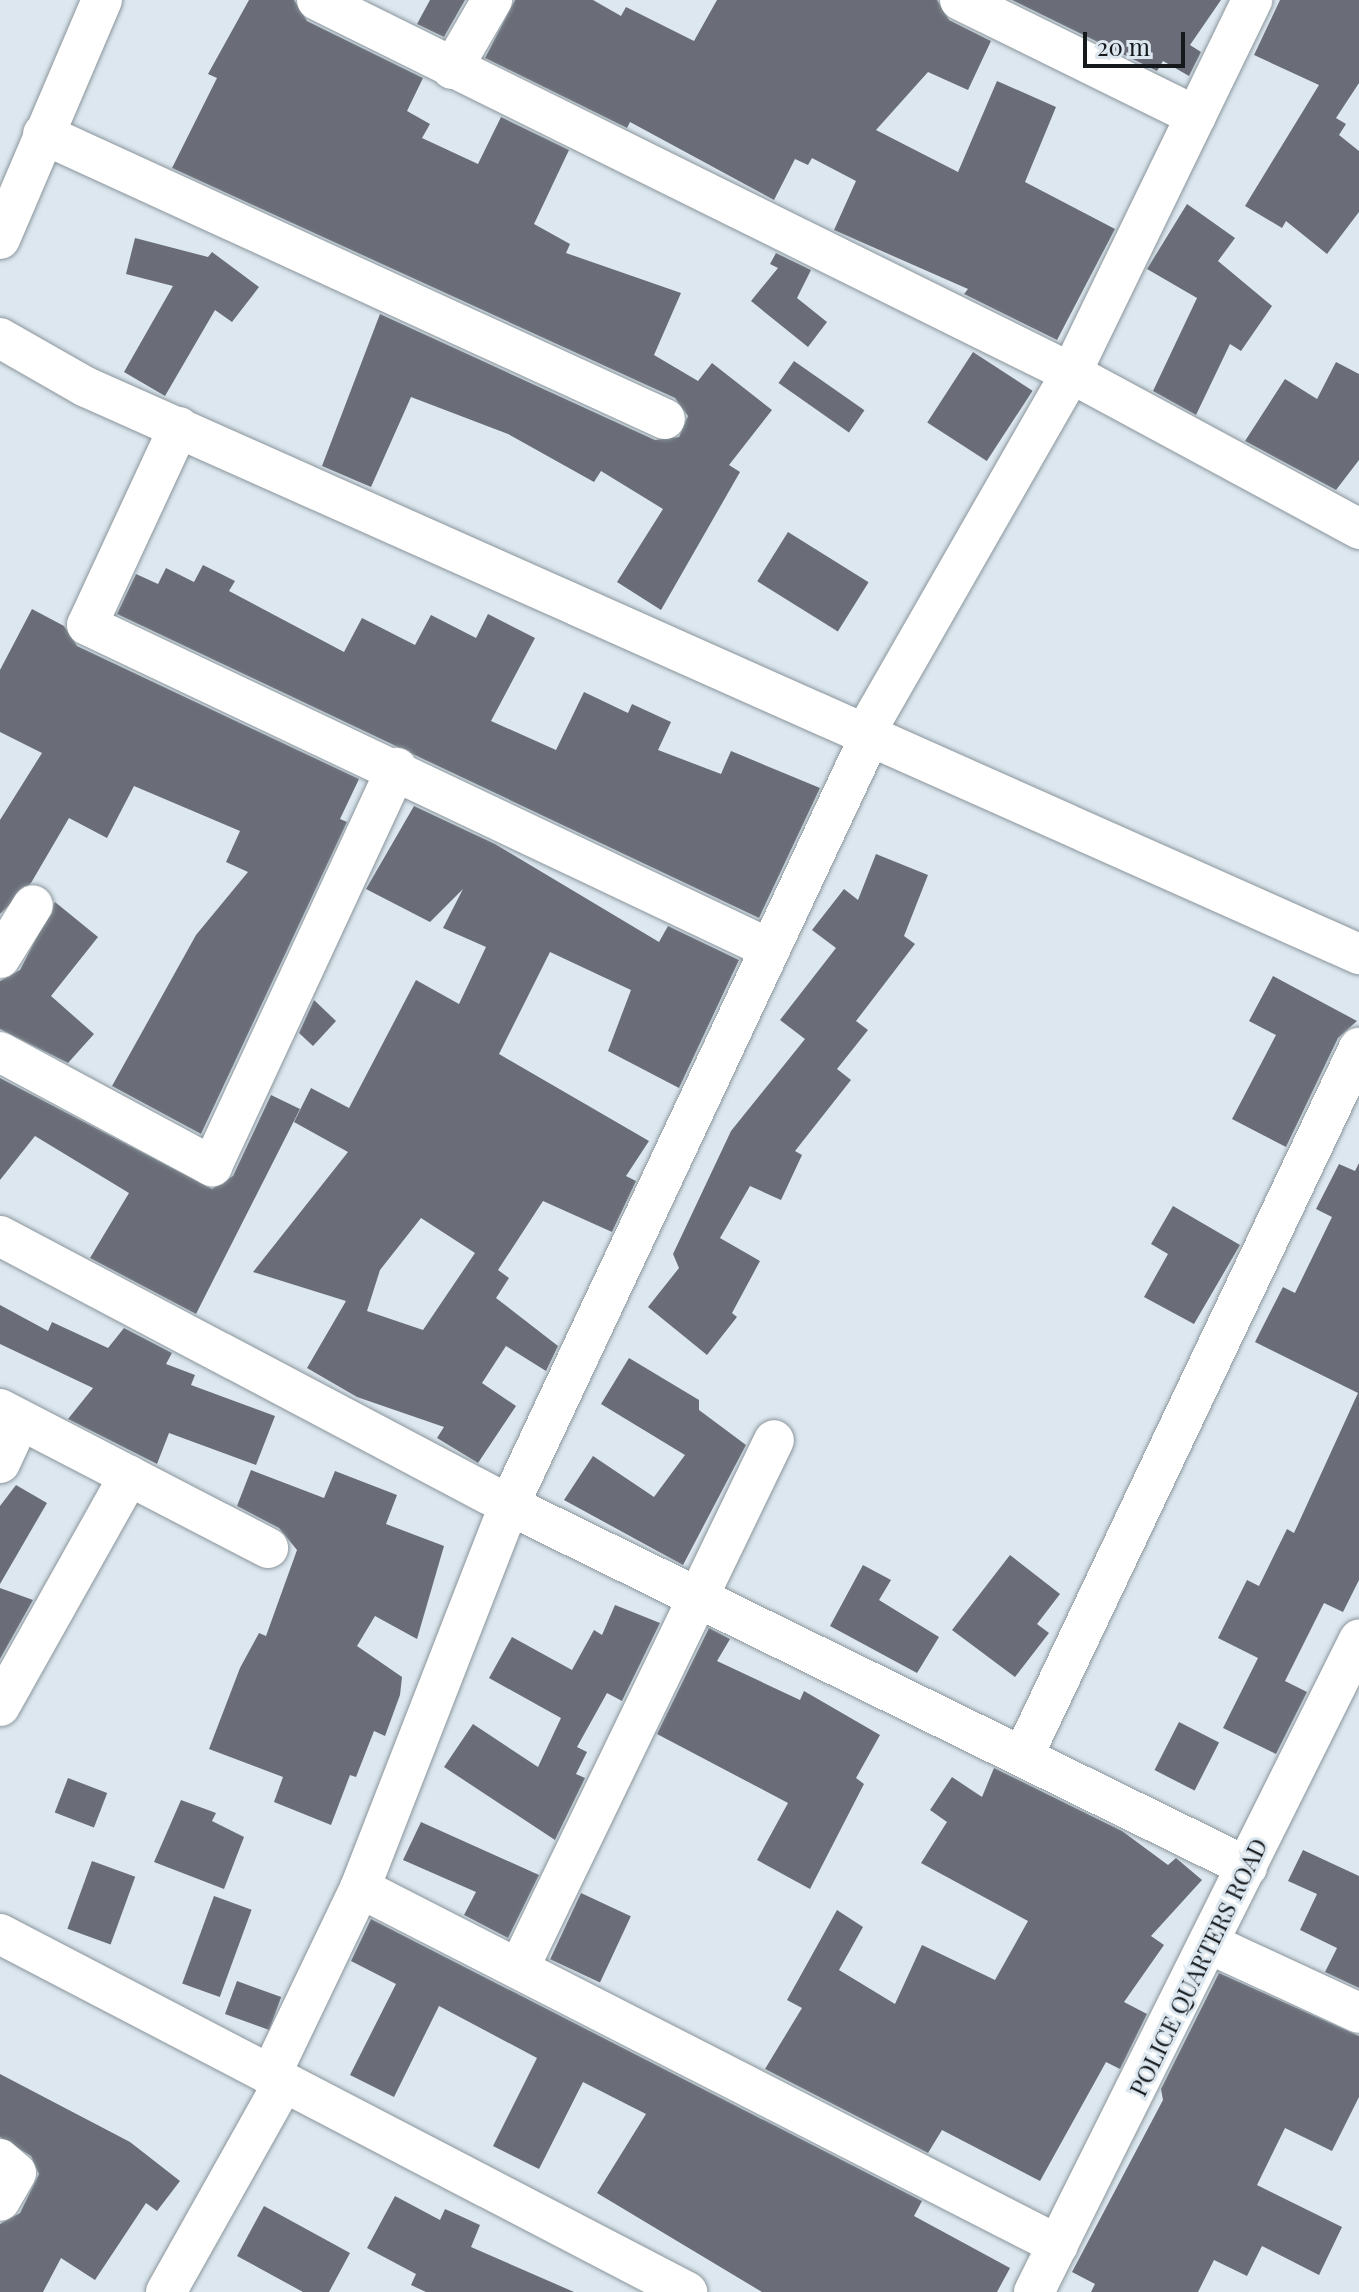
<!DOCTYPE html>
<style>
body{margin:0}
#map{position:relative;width:1359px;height:2292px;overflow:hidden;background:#dce7ef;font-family:"Playfair Display",serif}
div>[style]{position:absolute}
.building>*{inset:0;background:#6a6d77;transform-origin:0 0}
.roads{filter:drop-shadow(0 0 2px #8b959c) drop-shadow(0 0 2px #8b959c)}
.minor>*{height:40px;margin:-20px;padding:0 20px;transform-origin:20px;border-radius:20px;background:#fff}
span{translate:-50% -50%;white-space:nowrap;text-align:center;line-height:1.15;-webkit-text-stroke:6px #dce7ef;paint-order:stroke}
.street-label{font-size:24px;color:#15191c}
.scale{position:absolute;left:1083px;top:32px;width:102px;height:36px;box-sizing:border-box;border:4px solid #15191c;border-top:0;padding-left:10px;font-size:24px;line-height:28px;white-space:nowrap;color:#15191c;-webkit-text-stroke:6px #dce7ef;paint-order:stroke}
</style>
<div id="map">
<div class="building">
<i style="clip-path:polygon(249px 0,294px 0,307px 21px,423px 78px,407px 111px,430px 124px,422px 138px,478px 164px,501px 117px,569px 150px,534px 224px,570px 244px,566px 253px,681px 293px,654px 355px,698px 381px,712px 363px,772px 410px,729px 465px,740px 472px,661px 610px,617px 582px,663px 509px,601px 471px,594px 482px,508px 434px,411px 397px,371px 487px,322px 466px,380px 314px,655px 440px,679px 437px,688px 416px,675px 398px,172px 168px,217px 78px,208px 74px)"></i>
<i style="clip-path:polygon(430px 0,465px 0,444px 37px,417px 24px)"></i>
<i style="clip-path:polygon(515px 0,593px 0,621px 16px,626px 7px,694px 41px,717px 0,937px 0,949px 20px,991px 41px,968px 90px,928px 72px,876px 130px,958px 172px,997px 81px,1056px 107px,1025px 182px,1115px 229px,1057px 340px,964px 294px,968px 289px,834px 230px,856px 181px,812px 158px,808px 165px,795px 159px,774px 200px,630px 122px,627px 128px,485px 58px)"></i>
<i style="clip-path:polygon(1012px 0,1221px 0,1190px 45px,1201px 52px,1189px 76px,1163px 61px,1157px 71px)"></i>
<i style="clip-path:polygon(1280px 0,1359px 0,1359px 83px,1336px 118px,1346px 124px,1339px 135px,1359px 151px,1359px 212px,1327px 254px,1286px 221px,1282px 228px,1245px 206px,1319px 85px,1254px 55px)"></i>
<i style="clip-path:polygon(1187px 204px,1235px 238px,1218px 261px,1272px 306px,1241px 351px,1230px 344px,1196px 415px,1153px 391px,1197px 298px,1147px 269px)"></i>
<i style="clip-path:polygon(135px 238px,208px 257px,212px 252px,259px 287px,232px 322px,215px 310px,165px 396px,124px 372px,173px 286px,126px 274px)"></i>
<i style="clip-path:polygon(776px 253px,811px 270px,797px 298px,827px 322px,808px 347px,751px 301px,778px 268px,770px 264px)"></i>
<i style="left:973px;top:352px;width:71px;height:84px;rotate:33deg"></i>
<i style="left:794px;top:361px;width:86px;height:27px;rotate:35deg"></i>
<i style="clip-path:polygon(1336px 362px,1359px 374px,1359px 460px,1336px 490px,1245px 441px,1285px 379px,1317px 399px)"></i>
<i style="left:788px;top:532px;width:95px;height:58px;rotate:32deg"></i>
<i style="clip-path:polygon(203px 565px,235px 581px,229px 591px,344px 652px,362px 618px,415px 645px,431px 615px,476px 638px,488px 614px,535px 638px,491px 721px,556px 750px,584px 692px,628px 713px,632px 704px,671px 722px,658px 750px,721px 774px,731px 751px,820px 788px,759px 918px,117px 614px,136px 574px,158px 584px,166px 568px,194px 582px)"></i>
<i style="clip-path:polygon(32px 609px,64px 626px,77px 646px,359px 779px,340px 819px,347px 822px,201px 1134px,112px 1086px,196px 935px,248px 872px,226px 862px,240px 831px,134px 786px,107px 838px,69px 818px,31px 883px,0 914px,0 820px,42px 753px,0 732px,0 670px)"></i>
<i style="clip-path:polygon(evenodd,414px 806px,495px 844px,659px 942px,668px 926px,739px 960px,679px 1088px,608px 1051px,631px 990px,550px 952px,499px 1054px,649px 1141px,626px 1176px,636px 1181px,612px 1232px,543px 1201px,498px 1270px,509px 1278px,496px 1298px,558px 1346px,546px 1371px,506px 1346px,482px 1383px,516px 1406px,478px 1463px,437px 1438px,444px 1427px,357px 1397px,307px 1368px,346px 1301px,253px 1272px,348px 1152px,294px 1122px,311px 1088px,349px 1108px,416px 980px,459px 1004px,486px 947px,443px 928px,463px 889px,430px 922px,366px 889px,414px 806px,421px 1218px,475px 1253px,423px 1330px,367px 1311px,380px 1270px,421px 1218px)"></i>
<i style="clip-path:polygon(876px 854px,928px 875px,904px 936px,915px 944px,856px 1021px,868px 1030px,837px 1069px,851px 1080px,795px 1151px,802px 1155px,781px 1200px,750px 1186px,720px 1238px,760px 1261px,732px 1313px,737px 1317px,707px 1355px,648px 1307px,679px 1268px,673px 1254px,731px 1131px,805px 1039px,780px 1020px,836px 948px,812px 930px,844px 889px,858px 900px)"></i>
<i style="clip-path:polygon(55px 902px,98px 937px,51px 996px,94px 1034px,68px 1063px,0 1029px,0 981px,20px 970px)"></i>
<i style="clip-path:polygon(1273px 976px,1357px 1021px,1338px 1038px,1286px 1147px,1232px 1119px,1276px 1035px,1249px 1021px)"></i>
<i style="clip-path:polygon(314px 1000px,336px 1021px,313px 1046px,299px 1033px)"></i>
<i style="clip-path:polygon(0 1078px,212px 1189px,233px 1176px,271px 1095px,300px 1109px,196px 1314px,90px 1258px,129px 1193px,35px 1136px,0 1180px)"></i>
<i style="clip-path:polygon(1359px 1163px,1359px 1580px,1343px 1612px,1324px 1603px,1285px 1681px,1307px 1692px,1276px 1754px,1223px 1728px,1258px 1658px,1218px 1638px,1247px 1580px,1259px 1586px,1287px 1529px,1294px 1533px,1358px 1393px,1255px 1342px,1283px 1287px,1295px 1293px,1332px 1217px,1316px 1209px,1339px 1164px,1355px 1171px)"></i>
<i style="clip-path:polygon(1173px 1206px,1240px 1245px,1194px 1324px,1144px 1297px,1168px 1254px,1151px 1244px)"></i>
<i style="clip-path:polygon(0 1305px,48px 1331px,52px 1322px,108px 1348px,124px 1328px,172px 1353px,166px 1364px,195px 1375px,191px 1385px,275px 1416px,256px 1465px,169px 1433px,157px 1464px,68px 1419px,93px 1388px,0 1344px)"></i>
<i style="clip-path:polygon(629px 1358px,699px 1400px,699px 1410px,746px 1445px,683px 1565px,564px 1500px,593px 1456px,654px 1497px,685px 1455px,601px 1404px)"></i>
<i style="clip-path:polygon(251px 1470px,324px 1498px,335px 1471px,397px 1495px,386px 1524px,444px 1546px,417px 1639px,375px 1616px,357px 1646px,402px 1677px,400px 1695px,385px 1736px,374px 1731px,356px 1777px,350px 1775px,331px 1825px,274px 1802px,283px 1777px,209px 1749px,240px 1668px,259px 1633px,266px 1636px,297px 1550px,279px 1528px,237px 1506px)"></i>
<i style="clip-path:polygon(16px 1485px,47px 1503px,0 1584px,0 1506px)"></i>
<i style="clip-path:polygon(1010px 1555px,1060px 1594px,1037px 1624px,1049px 1633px,1015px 1677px,952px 1630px)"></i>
<i style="clip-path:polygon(863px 1565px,891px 1580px,879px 1600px,939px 1637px,917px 1673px,830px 1626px)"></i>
<i style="clip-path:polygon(0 1588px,33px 1600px,0 1659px)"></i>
<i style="clip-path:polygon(615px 1605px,660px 1623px,622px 1701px,607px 1693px,577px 1747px,587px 1752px,576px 1774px,585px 1778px,555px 1840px,444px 1767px,473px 1724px,538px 1767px,561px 1718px,489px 1678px,512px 1637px,572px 1670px,594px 1630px,602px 1635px)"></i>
<i style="clip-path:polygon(709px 1628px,730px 1639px,717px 1661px,800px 1700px,804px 1691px,880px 1735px,856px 1778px,864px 1784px,810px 1889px,757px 1860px,788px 1803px,657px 1734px)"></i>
<i style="left:1179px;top:1722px;width:45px;height:54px;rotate:27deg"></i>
<i style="clip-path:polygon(994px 1768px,1122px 1831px,1168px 1865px,1176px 1858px,1202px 1880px,1151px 1936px,1164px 1945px,1124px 2002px,1147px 2014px,1120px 2069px,1106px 2062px,1040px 2181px,942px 2130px,928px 2153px,765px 2069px,802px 2008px,787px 2000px,837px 1910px,863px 1927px,839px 1970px,895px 2004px,922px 1945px,995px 1980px,1028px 1921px,921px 1863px,947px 1822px,930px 1810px,952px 1777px,982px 1797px)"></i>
<i style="left:68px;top:1778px;width:42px;height:37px;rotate:21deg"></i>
<i style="clip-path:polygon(181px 1800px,216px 1813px,212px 1821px,244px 1837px,224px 1889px,154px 1862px)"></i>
<i style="clip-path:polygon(421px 1822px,539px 1875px,508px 1938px,464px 1915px,476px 1892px,403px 1860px)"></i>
<i style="clip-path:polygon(1303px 1850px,1359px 1876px,1359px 1988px,1325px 1972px,1337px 1948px,1300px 1930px,1317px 1894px,1288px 1881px)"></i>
<i style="left:92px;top:1861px;width:46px;height:72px;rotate:20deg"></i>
<i style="left:581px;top:1893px;width:55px;height:73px;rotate:25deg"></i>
<i style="left:214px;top:1896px;width:40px;height:93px;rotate:20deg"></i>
<i style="clip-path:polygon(371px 1919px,922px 2201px,914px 2216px,1010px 2268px,997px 2292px,762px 2292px,597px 2193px,646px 2114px,583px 2082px,539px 2169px,493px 2146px,537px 2058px,439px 2006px,394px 2097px,350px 2075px,396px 1984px,351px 1961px)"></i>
<i style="clip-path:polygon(1219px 1973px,1359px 2036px,1359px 2097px,1332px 2151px,1285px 2128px,1257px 2185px,1342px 2227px,1319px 2275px,1262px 2246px,1247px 2276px,1214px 2260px,1198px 2292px,1091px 2292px,1095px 2284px,1072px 2272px,1163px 2100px,1161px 2089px)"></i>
<i style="left:237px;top:1981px;width:47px;height:35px;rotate:20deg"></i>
<i style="clip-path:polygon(0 2074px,130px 2142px,180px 2181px,157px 2211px,146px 2203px,95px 2280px,61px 2258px,43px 2292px,0 2292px,0 2224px,20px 2213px,39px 2174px,31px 2156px,0 2137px)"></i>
<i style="clip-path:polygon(395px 2196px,440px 2220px,445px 2209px,480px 2225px,471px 2247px,574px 2292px,426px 2292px,411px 2285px,416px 2274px,367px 2248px)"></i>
<i style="clip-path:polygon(264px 2206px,350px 2253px,329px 2292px,303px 2292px,237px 2256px)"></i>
</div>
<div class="roads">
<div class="minor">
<i style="left:317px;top:0;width:841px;rotate:26.32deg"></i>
<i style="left:1071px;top:373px;width:328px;rotate:28.4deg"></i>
<i style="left:960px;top:0;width:263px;rotate:26.2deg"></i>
<i style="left:452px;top:69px;width:80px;rotate:-59.9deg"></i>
<i style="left:43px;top:134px;width:684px;rotate:24.62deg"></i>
<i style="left:0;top:239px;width:260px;rotate:-66.9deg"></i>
<i style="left:0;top:338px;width:99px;rotate:29.7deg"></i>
<i style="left:86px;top:387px;width:1394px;rotate:24.01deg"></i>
<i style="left:179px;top:427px;width:218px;rotate:114.9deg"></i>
<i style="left:87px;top:625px;width:756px;rotate:25.38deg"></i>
<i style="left:865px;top:733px;width:415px;rotate:-60.2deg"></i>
<i style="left:1071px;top:373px;width:415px;rotate:-64.1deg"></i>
<i style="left:0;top:958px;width:62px;rotate:-58.1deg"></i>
<i style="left:0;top:1052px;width:241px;rotate:28.3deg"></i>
<i style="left:212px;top:1166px;width:439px;rotate:-65.1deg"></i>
<i style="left:0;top:1236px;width:576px;rotate:27.86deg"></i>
<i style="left:509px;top:1505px;width:822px;rotate:26.13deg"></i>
<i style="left:0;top:1409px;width:302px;rotate:27.4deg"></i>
<i style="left:0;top:1463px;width:47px;rotate:-65.1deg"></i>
<i style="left:0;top:1706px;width:264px;rotate:-60.7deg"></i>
<i style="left:1023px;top:1756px;width:784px;rotate:-64.61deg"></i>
<i style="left:360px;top:1888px;width:784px;rotate:27.09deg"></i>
<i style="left:0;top:1934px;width:775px;rotate:27.52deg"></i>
<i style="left:1210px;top:1944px;width:164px;rotate:24.8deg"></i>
<i style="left:519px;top:1968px;width:586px;rotate:-64.22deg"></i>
<i style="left:270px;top:2076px;width:208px;rotate:-64.4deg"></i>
<i style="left:360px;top:1888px;width:411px;rotate:-68.7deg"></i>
<i style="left:509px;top:1505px;width:850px;rotate:-64.85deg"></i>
<i style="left:0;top:2159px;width:21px;rotate:41deg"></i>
<i style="left:16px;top:2173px;width:32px;rotate:120deg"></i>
<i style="left:166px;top:2292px;width:237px;rotate:-60.7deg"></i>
<i style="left:1034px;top:2292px;width:729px;rotate:-63.51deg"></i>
</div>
</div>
<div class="street-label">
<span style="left:1198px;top:1967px;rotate:-64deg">POLICE QUARTERS ROAD</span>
</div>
<div class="scale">20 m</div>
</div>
